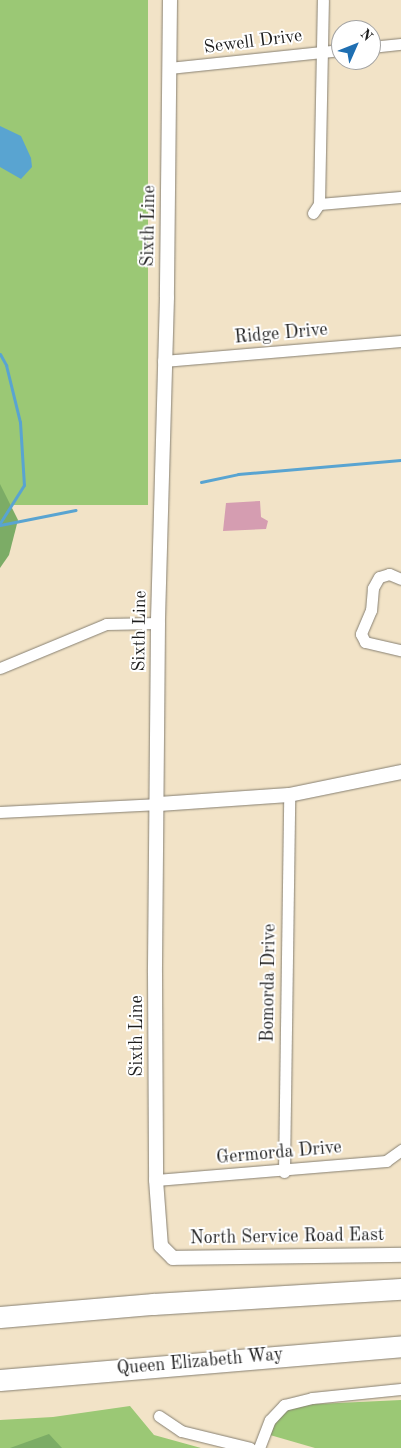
<!DOCTYPE html>
<style>
body{margin:0}
#map{position:relative;width:401px;height:1448px;overflow:hidden;background:#f2e3c7;font-family:"Old Standard TT",serif}
div>[style]{position:absolute}
.green>*{inset:0;background:#9bc875;transform-origin:0 0}
.forest>*{inset:0;background:#7cac66}
.water>*{inset:0;background:#59a4d1}
.stream>*{height:3px;margin:-1.5px;padding:0 1.5px;transform-origin:1.5px;border-radius:1.5px;background:#59a4d1}
.building>*{inset:0;background:#d59db1}
.roads{filter:drop-shadow(0 0 1px #878072) drop-shadow(0 0 1px #878072)}
.minor>*{height:11px;margin:-5.5px;padding:0 5.5px;transform-origin:5.5px;border-radius:5.5px;background:#fff}
.tertiary>*{height:14px;margin:-7px;padding:0 7px;transform-origin:7px;border-radius:7px;background:#fff}
.motorway>*{height:21px;margin:-10.5px;padding:0 10.5px;transform-origin:10.5px;border-radius:10.5px;background:#fff}
span{translate:-50% -50%;white-space:nowrap;text-align:center;line-height:1.15;-webkit-text-stroke:4px #fff;paint-order:stroke}
.street-label{font-size:18px;color:#1c1c1c}
.north{position:absolute;left:331px;top:20px;width:50px;height:50px;box-sizing:border-box;background:#fff;border:1px solid #a4a4a4;border-radius:50%;rotate:46deg;font-size:14px;font-weight:700;line-height:20px;text-align:center;color:#1c1c1c}
.north::after{content:'';display:block;margin:auto;width:18px;height:22px;background:#1f6fb2;clip-path:polygon(50% 0,100% 100%,50% 72%,0 100%)}
</style>
<div id="map">
<div class="green">
<i style="left:0;top:0;width:148px;height:505px"></i>
<i style="clip-path:polygon(401px 1400px,401px 1448px,315px 1448px,270px 1435px,277px 1417px,296px 1405px)"></i>
<i style="clip-path:polygon(130px 1406px,154px 1435px,201px 1448px,0 1448px,0 1420px,53px 1417px)"></i>
</div>
<div class="forest">
<i style="clip-path:polygon(0 484px,18px 520px,9px 555px,0 568px)"></i>
<i style="clip-path:polygon(49px 1434px,62px 1448px,10px 1448px)"></i>
</div>
<div class="water">
<i style="clip-path:polygon(0 126px,21px 136px,31px 158px,32px 167px,21px 179px,0 167px)"></i>
</div>
<div class="stream">
<i style="left:0;top:354px;width:13px;rotate:61deg"></i>
<i style="left:6px;top:365px;width:59px;rotate:76.2deg"></i>
<i style="left:20px;top:422px;width:63px;rotate:86.4deg"></i>
<i style="left:24px;top:485px;width:45px;rotate:122.3deg"></i>
<i style="left:201px;top:482px;width:38px;rotate:-12deg"></i>
<i style="left:238px;top:474px;width:164px;rotate:-4.9deg"></i>
<i style="left:0;top:525px;width:77px;rotate:-11.2deg"></i>
</div>
<div class="building">
<i style="clip-path:polygon(260px 501px,261px 517px,268px 521px,266px 529px,223px 531px,226px 503px)"></i>
</div>
<div class="roads">
<div class="minor">
<i style="left:371px;top:47px;width:30px;rotate:-6deg"></i>
<i style="left:169px;top:68px;width:173px;rotate:-6deg"></i>
<i style="left:319px;top:204px;width:204px;rotate:-88.9deg"></i>
<i style="left:313px;top:213px;width:11px;rotate:-56deg"></i>
<i style="left:319px;top:204px;width:82px;rotate:-4.9deg"></i>
<i style="left:163px;top:361px;width:239px;rotate:-4.8deg"></i>
<i style="left:401px;top:579px;width:13px;rotate:-157deg"></i>
<i style="left:389px;top:574px;width:10px;rotate:163deg"></i>
<i style="left:379px;top:577px;width:13px;rotate:119deg"></i>
<i style="left:373px;top:588px;width:22px;rotate:95deg"></i>
<i style="left:371px;top:610px;width:26px;rotate:113deg"></i>
<i style="left:361px;top:634px;width:9px;rotate:63deg"></i>
<i style="left:365px;top:642px;width:37px;rotate:13deg"></i>
<i style="left:0;top:668px;width:115px;rotate:-22.5deg"></i>
<i style="left:106px;top:624px;width:52px;rotate:-1.1deg"></i>
<i style="left:0;top:812px;width:159px;rotate:-2.9deg"></i>
<i style="left:284px;top:1172px;width:377px;rotate:-89.2deg"></i>
<i style="left:156px;top:1180px;width:231px;rotate:-4.7deg"></i>
<i style="left:386px;top:1161px;width:19px;rotate:-36deg"></i>
<i style="left:159px;top:1416px;width:27px;rotate:34deg"></i>
<i style="left:181px;top:1431px;width:71px;rotate:13.8deg"></i>
<i style="left:259px;top:1448px;width:30px;rotate:-69deg"></i>
<i style="left:270px;top:1420px;width:21px;rotate:-47deg"></i>
<i style="left:284px;top:1405px;width:29px;rotate:-14deg"></i>
<i style="left:312px;top:1398px;width:89px;rotate:-5.8deg"></i>
</div>
<div class="tertiary">
<i style="left:170px;top:0;width:297px;rotate:90.6deg"></i>
<i style="left:167px;top:297px;width:326px;rotate:91.6deg"></i>
<i style="left:158px;top:623px;width:350px;rotate:90.5deg"></i>
<i style="left:155px;top:973px;width:207px;rotate:89.7deg"></i>
<i style="left:156px;top:1180px;width:66px;rotate:85.7deg"></i>
<i style="left:161px;top:1246px;width:17px;rotate:45deg"></i>
<i style="left:173px;top:1258px;width:228px;rotate:-0.8deg"></i>
<i style="left:159px;top:804px;width:130px;rotate:-4deg"></i>
<i style="left:289px;top:795px;width:114px;rotate:-11.6deg"></i>
</div>
<div class="motorway">
<i style="left:0;top:1317px;width:154px;rotate:-4.9deg"></i>
<i style="left:153px;top:1304px;width:248px;rotate:-3.5deg"></i>
<i style="left:0;top:1380px;width:402px;rotate:-4.8deg"></i>
</div>
</div>
<div class="street-label">
<span style="left:253px;top:42px;rotate:-7deg">Sewell Drive</span>
<span style="left:149px;top:226px;rotate:-89deg">Sixth Line</span>
<span style="left:281px;top:334px;rotate:-5deg">Ridge Drive</span>
<span style="left:140px;top:631px;rotate:-89deg">Sixth Line</span>
<span style="left:269px;top:983px;rotate:-89deg">Bomorda Drive</span>
<span style="left:137px;top:1036px;rotate:-90deg">Sixth Line</span>
<span style="left:279px;top:1153px;rotate:-5deg">Germorda Drive</span>
<span style="left:287px;top:1237px;rotate:-1deg">North Service Road East</span>
<span style="left:200px;top:1362px;rotate:-5deg">Queen Elizabeth Way</span>
</div>
<div class="north">N</div>
</div>
